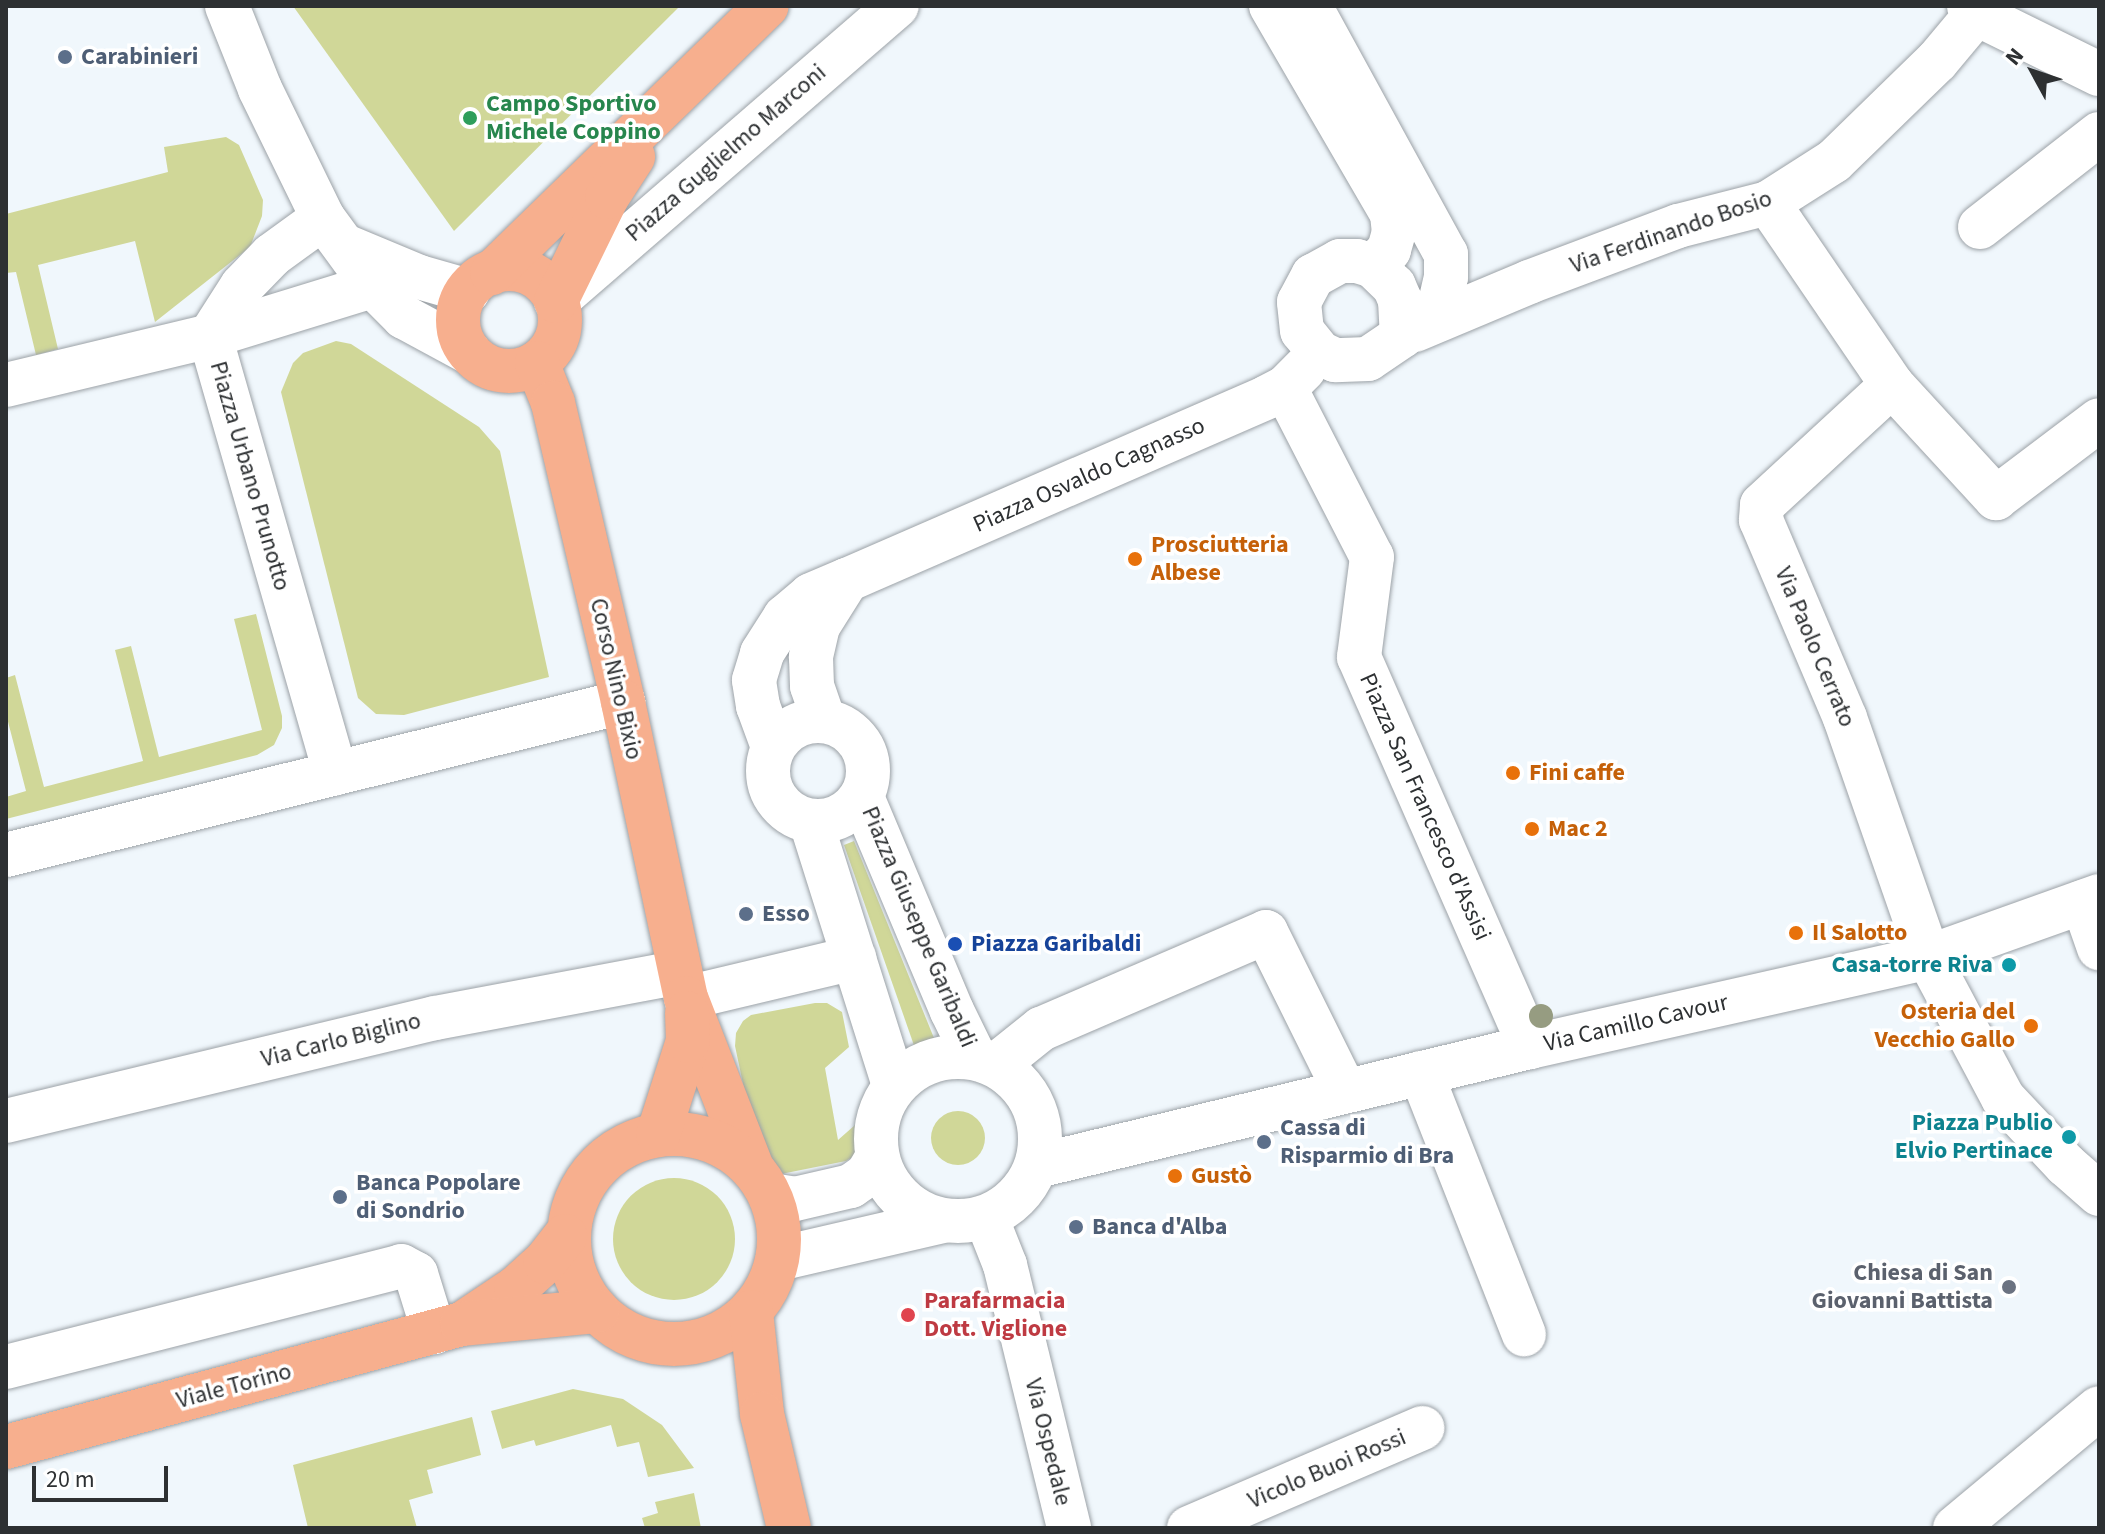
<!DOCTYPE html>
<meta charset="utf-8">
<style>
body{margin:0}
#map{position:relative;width:2105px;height:1534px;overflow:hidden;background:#f0f7fc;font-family:"Source Sans 3",sans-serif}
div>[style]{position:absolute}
.green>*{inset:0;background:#d0d798}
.round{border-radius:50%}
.roads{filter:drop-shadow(0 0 2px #9ca2a7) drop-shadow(0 0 2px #9ca2a7)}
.minor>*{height:44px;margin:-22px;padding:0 22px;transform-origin:22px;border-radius:22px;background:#fff}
.minor>.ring{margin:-22px;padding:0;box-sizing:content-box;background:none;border:44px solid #fff;border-radius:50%}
.major>*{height:44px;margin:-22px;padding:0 22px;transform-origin:22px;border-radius:22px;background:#f7af8e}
.major>.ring{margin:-22px;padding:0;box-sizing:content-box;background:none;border:44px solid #f7af8e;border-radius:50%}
.trees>*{width:24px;height:24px;margin:-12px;border-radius:50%;background:#969c81}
.dots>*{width:22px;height:22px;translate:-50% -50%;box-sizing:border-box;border:4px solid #fff;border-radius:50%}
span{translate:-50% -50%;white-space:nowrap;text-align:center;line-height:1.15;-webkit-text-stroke:7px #fff;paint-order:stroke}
.service-label{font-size:24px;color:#4e5e75;font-weight:700}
.left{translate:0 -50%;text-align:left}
.leisure-label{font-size:24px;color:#27864d;font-weight:700}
.street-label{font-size:24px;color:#2d3032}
.food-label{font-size:24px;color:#c56008;font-weight:700}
.right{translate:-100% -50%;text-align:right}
.transit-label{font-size:24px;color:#164399;font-weight:700}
.culture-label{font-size:24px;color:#0d838f;font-weight:700}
.worship-label{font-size:24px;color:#5b616d;font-weight:700}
.health-label{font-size:24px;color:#be3a42;font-weight:700}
.frame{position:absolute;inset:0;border:8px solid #2d3032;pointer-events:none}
.north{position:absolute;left:1993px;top:32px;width:80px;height:80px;-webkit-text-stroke:6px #fff;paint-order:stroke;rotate:310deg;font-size:22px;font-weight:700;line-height:32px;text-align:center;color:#2d3032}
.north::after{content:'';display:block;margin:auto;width:28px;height:36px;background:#2d3032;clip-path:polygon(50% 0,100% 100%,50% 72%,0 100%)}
.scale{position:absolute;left:32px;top:1466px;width:136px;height:36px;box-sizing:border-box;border:4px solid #2d3032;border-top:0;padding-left:10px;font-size:24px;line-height:28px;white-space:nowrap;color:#2d3032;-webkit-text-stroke:6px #fff;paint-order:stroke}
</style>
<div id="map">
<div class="green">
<i style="clip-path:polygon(293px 6px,680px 6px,454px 231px)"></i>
<i style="clip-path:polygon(226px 137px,239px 145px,263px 200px,262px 216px,250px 247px,155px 322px,135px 241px,38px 265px,58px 349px,36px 355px,16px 272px,6px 273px,6px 214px,168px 172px,164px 147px)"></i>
<i style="clip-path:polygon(336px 341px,351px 344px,479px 427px,500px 451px,549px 677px,404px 715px,376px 714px,358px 698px,281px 392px,293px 363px,303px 353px)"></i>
<i style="clip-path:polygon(256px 614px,282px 716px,282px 728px,274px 745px,257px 755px,6px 819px,6px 797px,26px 791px,6px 714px,6px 678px,15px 675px,44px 787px,143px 761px,115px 650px,131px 646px,159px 757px,262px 730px,234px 619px)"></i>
<i style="clip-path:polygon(854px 841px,938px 1048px,917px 1054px,844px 845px)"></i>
<i style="clip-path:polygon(815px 1003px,827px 1003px,842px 1012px,849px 1047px,825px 1068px,838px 1140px,863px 1118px,866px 1136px,857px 1154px,846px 1161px,781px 1174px,771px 1169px,757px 1150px,735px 1046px,736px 1033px,743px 1021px,751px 1015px)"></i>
<i class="round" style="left:931px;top:1111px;width:54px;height:54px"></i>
<i class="round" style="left:613px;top:1178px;width:122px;height:122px"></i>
<i style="clip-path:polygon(573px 1389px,623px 1399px,662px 1425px,694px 1468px,648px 1477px,639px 1442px,617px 1447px,611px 1425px,536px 1446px,534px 1440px,502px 1449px,491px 1411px)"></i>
<i style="clip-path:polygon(472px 1417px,481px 1455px,427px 1470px,433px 1493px,409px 1500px,417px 1528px,308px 1528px,293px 1465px)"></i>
<i style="clip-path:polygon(694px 1493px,701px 1528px,645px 1528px,642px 1518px,658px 1513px,655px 1502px)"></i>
</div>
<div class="roads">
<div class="minor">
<i style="left:227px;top:6px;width:89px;rotate:68.3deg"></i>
<i style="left:260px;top:89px;width:144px;rotate:64deg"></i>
<i style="left:323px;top:218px;width:84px;rotate:53.7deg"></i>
<i style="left:373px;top:286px;width:44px;rotate:45deg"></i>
<i style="left:404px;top:317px;width:74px;rotate:28.3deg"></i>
<i style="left:1271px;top:6px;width:241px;rotate:59.8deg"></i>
<i style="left:1392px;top:214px;width:18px;rotate:84deg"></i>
<i style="left:1394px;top:232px;width:19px;rotate:106deg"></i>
<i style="left:1389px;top:250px;width:23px;rotate:135deg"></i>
<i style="left:1310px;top:6px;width:283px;rotate:61.3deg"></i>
<i style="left:1446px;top:254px;width:23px;rotate:90deg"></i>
<i style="left:1446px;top:277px;width:26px;rotate:103deg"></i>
<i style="left:1440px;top:302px;width:25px;rotate:130deg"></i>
<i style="left:1424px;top:321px;width:27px;rotate:146deg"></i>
<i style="left:1402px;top:336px;width:41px;rotate:145.9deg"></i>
<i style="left:1368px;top:359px;width:33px;rotate:178deg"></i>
<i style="left:1335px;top:360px;width:17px;rotate:-155deg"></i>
<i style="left:1320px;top:353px;width:28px;rotate:-129deg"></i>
<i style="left:1302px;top:331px;width:29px;rotate:-96deg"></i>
<i style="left:1299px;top:302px;width:30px;rotate:-62deg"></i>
<i style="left:1313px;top:276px;width:31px;rotate:-29deg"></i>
<i style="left:1340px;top:261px;width:17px"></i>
<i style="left:1357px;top:261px;width:17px;rotate:17deg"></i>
<i style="left:1373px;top:266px;width:29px;rotate:44deg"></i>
<i style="left:1394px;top:286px;width:15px;rotate:67deg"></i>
<i style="left:1400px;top:300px;width:36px;rotate:87deg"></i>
<i style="left:1969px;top:6px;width:13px;rotate:42deg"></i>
<i style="left:1979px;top:15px;width:134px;rotate:26.2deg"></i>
<i style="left:1768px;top:203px;width:220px;rotate:55.7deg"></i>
<i style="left:1892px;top:385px;width:154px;rotate:47.4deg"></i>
<i style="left:1996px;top:498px;width:129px;rotate:-37.1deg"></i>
<i style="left:1980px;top:227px;width:151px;rotate:-38deg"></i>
<i style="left:345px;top:246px;width:80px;rotate:22.7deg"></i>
<i style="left:419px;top:277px;width:51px;rotate:15.9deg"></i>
<i style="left:556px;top:301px;width:451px;rotate:-40.9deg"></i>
<i style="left:1415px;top:330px;width:124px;rotate:-22.8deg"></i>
<i style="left:1529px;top:282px;width:159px;rotate:-20.6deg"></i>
<i style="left:1678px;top:226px;width:93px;rotate:-14.3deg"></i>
<i style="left:1768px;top:203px;width:78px;rotate:-32.5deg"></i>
<i style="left:1834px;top:161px;width:144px;rotate:-44.2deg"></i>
<i style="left:1937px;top:61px;width:72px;rotate:-50.1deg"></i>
<i style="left:210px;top:336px;width:455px;rotate:74deg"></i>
<i style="left:210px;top:336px;width:59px;rotate:-57.4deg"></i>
<i style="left:242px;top:286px;width:43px;rotate:-45.9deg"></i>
<i style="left:272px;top:255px;width:63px;rotate:-36deg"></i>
<i style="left:6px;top:385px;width:210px;rotate:-13.5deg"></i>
<i style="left:210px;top:336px;width:170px;rotate:-17.1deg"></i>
<i style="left:1892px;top:385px;width:177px;rotate:137.3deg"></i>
<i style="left:1762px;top:505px;width:15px;rotate:94deg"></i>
<i style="left:1761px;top:520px;width:215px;rotate:67deg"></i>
<i style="left:1845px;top:718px;width:253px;rotate:70.8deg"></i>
<i style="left:1928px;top:957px;width:160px;rotate:62deg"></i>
<i style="left:2003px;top:1098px;width:92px;rotate:46.8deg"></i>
<i style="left:2066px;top:1165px;width:44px;rotate:41.3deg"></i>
<i style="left:1285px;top:388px;width:190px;rotate:62.8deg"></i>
<i style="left:1372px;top:557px;width:101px;rotate:97.4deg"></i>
<i style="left:1359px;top:657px;width:426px;rotate:66.3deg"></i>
<i style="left:847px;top:580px;width:458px;rotate:-23.5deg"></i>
<i style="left:1267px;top:397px;width:20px;rotate:-27deg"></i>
<i style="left:1285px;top:388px;width:27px;rotate:-45deg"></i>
<i class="ring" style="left:768px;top:721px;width:56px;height:56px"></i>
<i style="left:773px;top:747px;width:44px;rotate:-110.1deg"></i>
<i style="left:758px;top:706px;width:26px;rotate:-99deg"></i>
<i style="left:754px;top:680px;width:28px;rotate:-73deg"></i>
<i style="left:762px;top:653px;width:43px;rotate:-57.4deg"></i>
<i style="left:785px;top:617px;width:34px;rotate:-40deg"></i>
<i style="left:811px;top:595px;width:39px;rotate:-23deg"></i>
<i style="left:847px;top:580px;width:54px;rotate:122.2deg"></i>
<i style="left:818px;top:626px;width:32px;rotate:103deg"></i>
<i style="left:811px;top:657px;width:29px;rotate:88deg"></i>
<i style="left:812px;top:686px;width:37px;rotate:71deg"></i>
<i style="left:862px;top:797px;width:232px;rotate:67.2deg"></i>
<i style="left:952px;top:1011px;width:52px;rotate:63.9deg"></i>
<i style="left:811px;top:822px;width:277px;rotate:72.5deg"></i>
<i style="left:6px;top:855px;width:636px;rotate:-13.93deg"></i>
<i style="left:2083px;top:902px;width:49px;rotate:70.8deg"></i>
<i style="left:686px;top:998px;width:173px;rotate:-13.4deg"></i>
<i class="ring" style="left:876px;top:1057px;width:120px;height:120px"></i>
<i style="left:996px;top:1065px;width:58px;rotate:-38.7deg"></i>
<i style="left:1041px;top:1029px;width:245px;rotate:-23.3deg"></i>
<i style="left:1266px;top:932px;width:178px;rotate:63.6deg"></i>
<i style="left:1421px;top:1073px;width:281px;rotate:68.5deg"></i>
<i style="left:6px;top:1121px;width:441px;rotate:-13.5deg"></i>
<i style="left:435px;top:1018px;width:249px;rotate:-10.6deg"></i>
<i style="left:1037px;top:1166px;width:507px;rotate:-13.57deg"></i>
<i style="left:1530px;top:1047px;width:408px;rotate:-12.7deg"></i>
<i style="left:1928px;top:957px;width:182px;rotate:-19.6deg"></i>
<i style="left:771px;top:1195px;width:24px;rotate:9deg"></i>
<i style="left:795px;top:1199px;width:57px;rotate:-13.1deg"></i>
<i style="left:851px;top:1186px;width:19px;rotate:-35deg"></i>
<i style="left:867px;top:1175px;width:20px;rotate:-60deg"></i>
<i style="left:986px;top:1217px;width:52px;rotate:68.4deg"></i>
<i style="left:1005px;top:1265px;width:271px;rotate:76.3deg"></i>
<i style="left:778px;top:1259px;width:168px;rotate:-13deg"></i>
<i style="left:6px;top:1367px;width:408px;rotate:-14.3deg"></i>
<i style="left:401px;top:1266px;width:17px;rotate:28deg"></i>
<i style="left:416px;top:1274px;width:61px;rotate:72.8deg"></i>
<i style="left:1189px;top:1528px;width:254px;rotate:-23.2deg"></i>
<i style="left:1955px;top:1528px;width:187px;rotate:-39.8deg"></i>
</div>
<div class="major">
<i class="ring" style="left:458px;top:269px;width:58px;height:58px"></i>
<i style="left:492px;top:273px;width:383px;rotate:-44.2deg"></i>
<i style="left:556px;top:301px;width:116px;rotate:-63.9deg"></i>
<i style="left:607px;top:197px;width:48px;rotate:-57deg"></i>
<i style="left:537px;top:363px;width:43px;rotate:68.2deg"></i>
<i style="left:553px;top:403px;width:307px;rotate:76.8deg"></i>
<i style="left:623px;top:702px;width:303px;rotate:78deg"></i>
<i style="left:686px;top:998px;width:180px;rotate:68.8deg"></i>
<i class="ring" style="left:569px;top:1134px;width:166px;height:166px"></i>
<i style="left:658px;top:1135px;width:99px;rotate:-72.3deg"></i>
<i style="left:688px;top:1041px;width:28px;rotate:-92deg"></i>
<i style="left:751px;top:1312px;width:103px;rotate:83.8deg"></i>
<i style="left:762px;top:1414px;width:117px;rotate:76.7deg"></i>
<i style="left:468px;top:1320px;width:58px;rotate:-33.7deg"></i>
<i style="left:516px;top:1288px;width:39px;rotate:-42deg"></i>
<i style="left:545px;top:1262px;width:33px;rotate:-52deg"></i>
<i style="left:6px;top:1447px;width:472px;rotate:-15.1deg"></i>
<i style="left:462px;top:1324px;width:136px;rotate:-5.5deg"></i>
</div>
</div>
<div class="trees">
<i style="left:1541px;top:1016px"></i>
</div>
<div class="dots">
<i style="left:65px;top:57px;background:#5c6f8a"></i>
<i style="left:470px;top:118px;background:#2e9e5b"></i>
<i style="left:1135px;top:559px;background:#e8710a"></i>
<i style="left:1513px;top:773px;background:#e8710a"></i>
<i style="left:1532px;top:829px;background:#e8710a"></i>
<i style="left:746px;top:914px;background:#5c6f8a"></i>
<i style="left:1796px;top:933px;background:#e8710a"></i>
<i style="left:955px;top:944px;background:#1a4fb4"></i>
<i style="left:2009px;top:965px;background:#0f9aa8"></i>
<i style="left:2031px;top:1026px;background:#e8710a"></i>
<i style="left:2069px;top:1137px;background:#0f9aa8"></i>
<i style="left:1264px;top:1142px;background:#5c6f8a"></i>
<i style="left:1175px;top:1176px;background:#e8710a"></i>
<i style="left:340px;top:1197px;background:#5c6f8a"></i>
<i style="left:1076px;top:1227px;background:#5c6f8a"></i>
<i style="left:2009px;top:1287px;background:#6b7280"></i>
<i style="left:908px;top:1315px;background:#e0444e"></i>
</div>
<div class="service-label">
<span class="left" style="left:81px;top:57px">Carabinieri</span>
<span class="left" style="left:762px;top:914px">Esso</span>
<span class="left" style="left:1280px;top:1142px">Cassa di<br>Risparmio di Bra</span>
<span class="left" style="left:356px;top:1197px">Banca Popolare<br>di Sondrio</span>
<span class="left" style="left:1092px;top:1227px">Banca d'Alba</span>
</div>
<div class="leisure-label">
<span class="left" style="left:486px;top:118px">Campo Sportivo<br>Michele Coppino</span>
</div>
<div class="street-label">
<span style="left:726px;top:153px;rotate:-41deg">Piazza Guglielmo Marconi</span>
<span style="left:1671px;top:232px;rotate:-19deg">Via Ferdinando Bosio</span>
<span style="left:1089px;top:475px;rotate:-24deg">Piazza Osvaldo Cagnasso</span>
<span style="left:250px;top:476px;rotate:74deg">Piazza Urbano Prunotto</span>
<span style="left:1815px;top:647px;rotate:67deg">Via Paolo Cerrato</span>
<span style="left:616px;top:679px;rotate:77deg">Corso Nino Bixio</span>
<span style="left:1425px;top:807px;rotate:66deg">Piazza San Francesco d'Assisi</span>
<span style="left:919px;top:927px;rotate:67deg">Piazza Giuseppe Garibaldi</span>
<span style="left:1636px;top:1023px;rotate:-13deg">Via Camillo Cavour</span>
<span style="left:341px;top:1040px;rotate:-14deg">Via Carlo Biglino</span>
<span style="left:234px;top:1386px;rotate:-15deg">Viale Torino</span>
<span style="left:1048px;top:1442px;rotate:76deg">Via Ospedale</span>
<span style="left:1327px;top:1469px;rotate:-23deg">Vicolo Buoi Rossi</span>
</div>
<div class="food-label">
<span class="left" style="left:1151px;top:559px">Prosciutteria<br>Albese</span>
<span class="left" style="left:1529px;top:773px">Fini caffe</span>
<span class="left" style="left:1548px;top:829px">Mac 2</span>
<span class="left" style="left:1812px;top:933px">Il Salotto</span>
<span class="right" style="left:2015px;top:1026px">Osteria del<br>Vecchio Gallo</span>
<span class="left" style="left:1191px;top:1176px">Gustò</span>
</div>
<div class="transit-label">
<span class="left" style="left:971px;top:944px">Piazza Garibaldi</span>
</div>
<div class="culture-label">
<span class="right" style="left:1993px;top:965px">Casa-torre Riva</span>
<span class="right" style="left:2053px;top:1137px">Piazza Publio<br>Elvio Pertinace</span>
</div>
<div class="worship-label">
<span class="right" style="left:1993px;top:1287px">Chiesa di San<br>Giovanni Battista</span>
</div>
<div class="health-label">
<span class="left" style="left:924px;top:1315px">Parafarmacia<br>Dott. Viglione</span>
</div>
<div class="frame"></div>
<div class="north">N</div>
<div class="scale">20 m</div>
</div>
